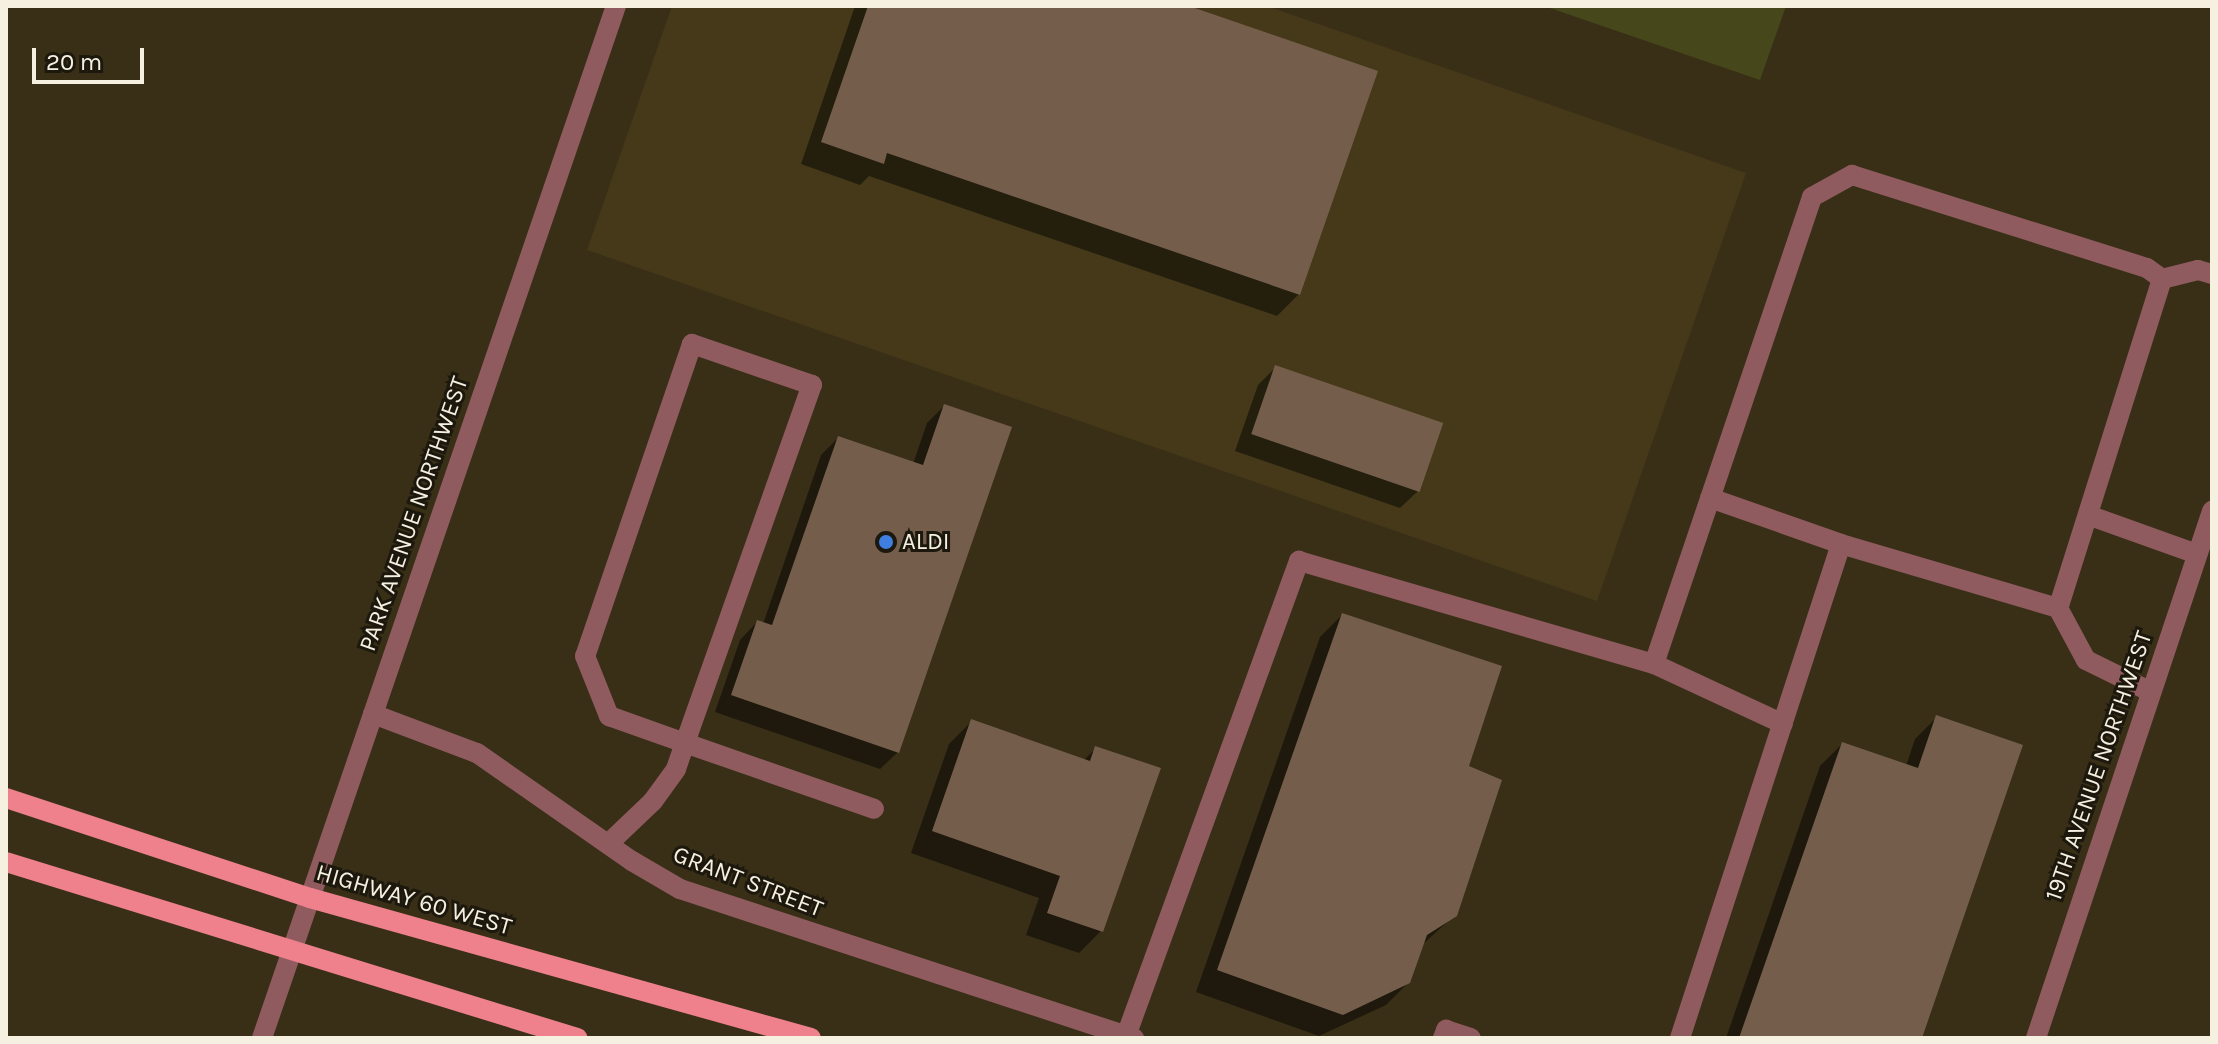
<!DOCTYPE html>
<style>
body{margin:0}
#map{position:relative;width:2218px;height:1044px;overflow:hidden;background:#392f17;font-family:Karla,sans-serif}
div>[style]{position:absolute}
.built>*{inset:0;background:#453919}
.green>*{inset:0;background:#46481c}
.shadow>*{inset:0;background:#0007}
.building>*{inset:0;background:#745e4b;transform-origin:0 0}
.minor>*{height:20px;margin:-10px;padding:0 10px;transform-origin:10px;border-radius:10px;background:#905b5f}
.major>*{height:20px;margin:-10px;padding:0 10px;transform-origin:10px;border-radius:10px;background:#ee818b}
.dots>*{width:22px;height:22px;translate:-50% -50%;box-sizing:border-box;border:4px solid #1c180d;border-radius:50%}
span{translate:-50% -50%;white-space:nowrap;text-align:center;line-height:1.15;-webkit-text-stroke:6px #1c180d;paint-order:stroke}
.street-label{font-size:24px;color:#f6f0e1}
.poi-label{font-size:24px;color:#f6f0e1}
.left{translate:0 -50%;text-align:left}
.frame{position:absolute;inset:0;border:8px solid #f6f0e1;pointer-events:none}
.scale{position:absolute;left:32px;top:48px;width:112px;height:36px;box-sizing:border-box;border:4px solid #f6f0e1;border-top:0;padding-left:10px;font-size:24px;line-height:28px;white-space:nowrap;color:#f6f0e1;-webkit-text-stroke:6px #1c180d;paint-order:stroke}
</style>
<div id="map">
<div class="built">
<i style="clip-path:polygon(672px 6px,1267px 6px,1746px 173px,1597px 601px,587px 250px)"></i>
</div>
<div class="green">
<i style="clip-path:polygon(1544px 6px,1786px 6px,1760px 80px)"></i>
</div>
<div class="shadow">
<i style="clip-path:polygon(855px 6px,1182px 6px,1299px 294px,1277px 316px,869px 176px,860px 185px,801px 164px)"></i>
<i style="clip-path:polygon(1275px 368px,1418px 491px,1400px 508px,1235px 451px,1258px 385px)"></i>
<i style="clip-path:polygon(944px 406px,898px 752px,880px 769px,715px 712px,740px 640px,757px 622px,763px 624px,821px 455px,838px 438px,913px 464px,927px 423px)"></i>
<i style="clip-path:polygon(1342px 615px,1455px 915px,1422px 945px,1409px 982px,1386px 1005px,1319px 1036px,1196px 992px,1320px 637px)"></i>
<i style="clip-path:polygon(1937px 717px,1919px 1038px,1726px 1038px,1820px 766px,1842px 744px,1906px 766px,1915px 739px)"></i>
<i style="clip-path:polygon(971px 722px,1083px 761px,1096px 748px,1101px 931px,1079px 953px,1026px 935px,1039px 898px,911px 853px,949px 744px)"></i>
</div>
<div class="building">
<i style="clip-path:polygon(868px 6px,1189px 6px,1378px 71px,1300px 295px,887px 153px,884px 164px,821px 142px)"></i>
<i style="left:1275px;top:365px;width:178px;height:73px;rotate:19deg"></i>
<i style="clip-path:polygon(944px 404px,1012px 427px,899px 753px,731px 695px,757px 620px,772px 625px,838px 436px,923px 465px)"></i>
<i style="clip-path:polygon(1342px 613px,1502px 666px,1469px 766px,1502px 780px,1457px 916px,1427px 935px,1410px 983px,1343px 1015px,1217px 970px)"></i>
<i style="clip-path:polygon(1936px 715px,2023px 745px,1922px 1038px,1739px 1038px,1842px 742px,1918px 768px)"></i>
<i style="clip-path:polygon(971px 719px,1090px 761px,1095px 746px,1161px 768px,1103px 932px,1047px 913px,1060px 876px,932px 831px)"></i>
</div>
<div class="minor">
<i style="left:2162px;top:279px;width:37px;rotate:-14deg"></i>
<i style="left:2198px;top:270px;width:15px;rotate:16deg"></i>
<i style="left:1710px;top:498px;width:139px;rotate:19.3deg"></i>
<i style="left:2088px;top:515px;width:116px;rotate:19.7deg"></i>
<i style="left:2058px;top:608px;width:59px;rotate:61.7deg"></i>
<i style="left:2086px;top:660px;width:72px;rotate:26.2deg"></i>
<i style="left:1654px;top:664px;width:142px;rotate:24.9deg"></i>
<i style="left:373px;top:714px;width:111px;rotate:20.6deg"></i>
<i style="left:477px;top:753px;width:189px;rotate:34.9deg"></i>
<i style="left:632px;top:861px;width:56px;rotate:30.3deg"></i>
<i style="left:680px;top:889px;width:478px;rotate:18.2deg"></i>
<i style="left:608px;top:844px;width:62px;rotate:-43.7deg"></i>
<i style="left:653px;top:801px;width:39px;rotate:-54deg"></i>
<i style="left:676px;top:769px;width:28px;rotate:-71deg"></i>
<i style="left:685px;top:743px;width:380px;rotate:-70.5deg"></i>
<i style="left:812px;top:385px;width:127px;rotate:-161.1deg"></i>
<i style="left:692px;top:344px;width:330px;rotate:108.9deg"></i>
<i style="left:585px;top:656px;width:65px;rotate:68.2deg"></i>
<i style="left:609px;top:716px;width:81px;rotate:19.6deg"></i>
<i style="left:685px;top:743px;width:200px;rotate:19.2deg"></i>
<i style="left:1126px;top:1036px;width:506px;rotate:-69.99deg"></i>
<i style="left:1299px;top:561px;width:370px;rotate:16.2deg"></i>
<i style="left:1654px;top:664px;width:493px;rotate:-71.3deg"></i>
<i style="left:1812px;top:197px;width:46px;rotate:-28.8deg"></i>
<i style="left:1852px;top:175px;width:309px;rotate:17.5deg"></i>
<i style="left:2147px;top:268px;width:19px;rotate:36deg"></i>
<i style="left:2162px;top:279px;width:345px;rotate:107.5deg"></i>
<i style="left:2058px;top:608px;width:226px;rotate:-163.6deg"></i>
<i style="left:1841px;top:544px;width:520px;rotate:108.05deg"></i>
<i style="left:262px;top:1038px;width:1091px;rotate:-71.07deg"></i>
<i style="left:1443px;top:1038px;width:9px;rotate:-69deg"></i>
<i style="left:1446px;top:1030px;width:26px;rotate:18deg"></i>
<i style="left:2036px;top:1038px;width:556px;rotate:-71.53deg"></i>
</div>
<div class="major">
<i style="left:6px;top:798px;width:320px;rotate:18.2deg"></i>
<i style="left:310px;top:898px;width:520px;rotate:15.61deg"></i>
<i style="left:6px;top:862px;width:598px;rotate:17.13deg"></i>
</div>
<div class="dots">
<i style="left:886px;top:542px;background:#3f7fe0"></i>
</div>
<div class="street-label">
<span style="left:414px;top:514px;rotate:-71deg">PARK AVENUE NORTHWEST</span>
<span style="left:2099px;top:766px;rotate:-71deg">19TH AVENUE NORTHWEST</span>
<span style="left:748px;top:882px;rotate:21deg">GRANT STREET</span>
<span style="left:414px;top:900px;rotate:16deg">HIGHWAY 60 WEST</span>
</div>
<div class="poi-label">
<span class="left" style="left:902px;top:542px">ALDI</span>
</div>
<div class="frame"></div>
<div class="scale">20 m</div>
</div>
